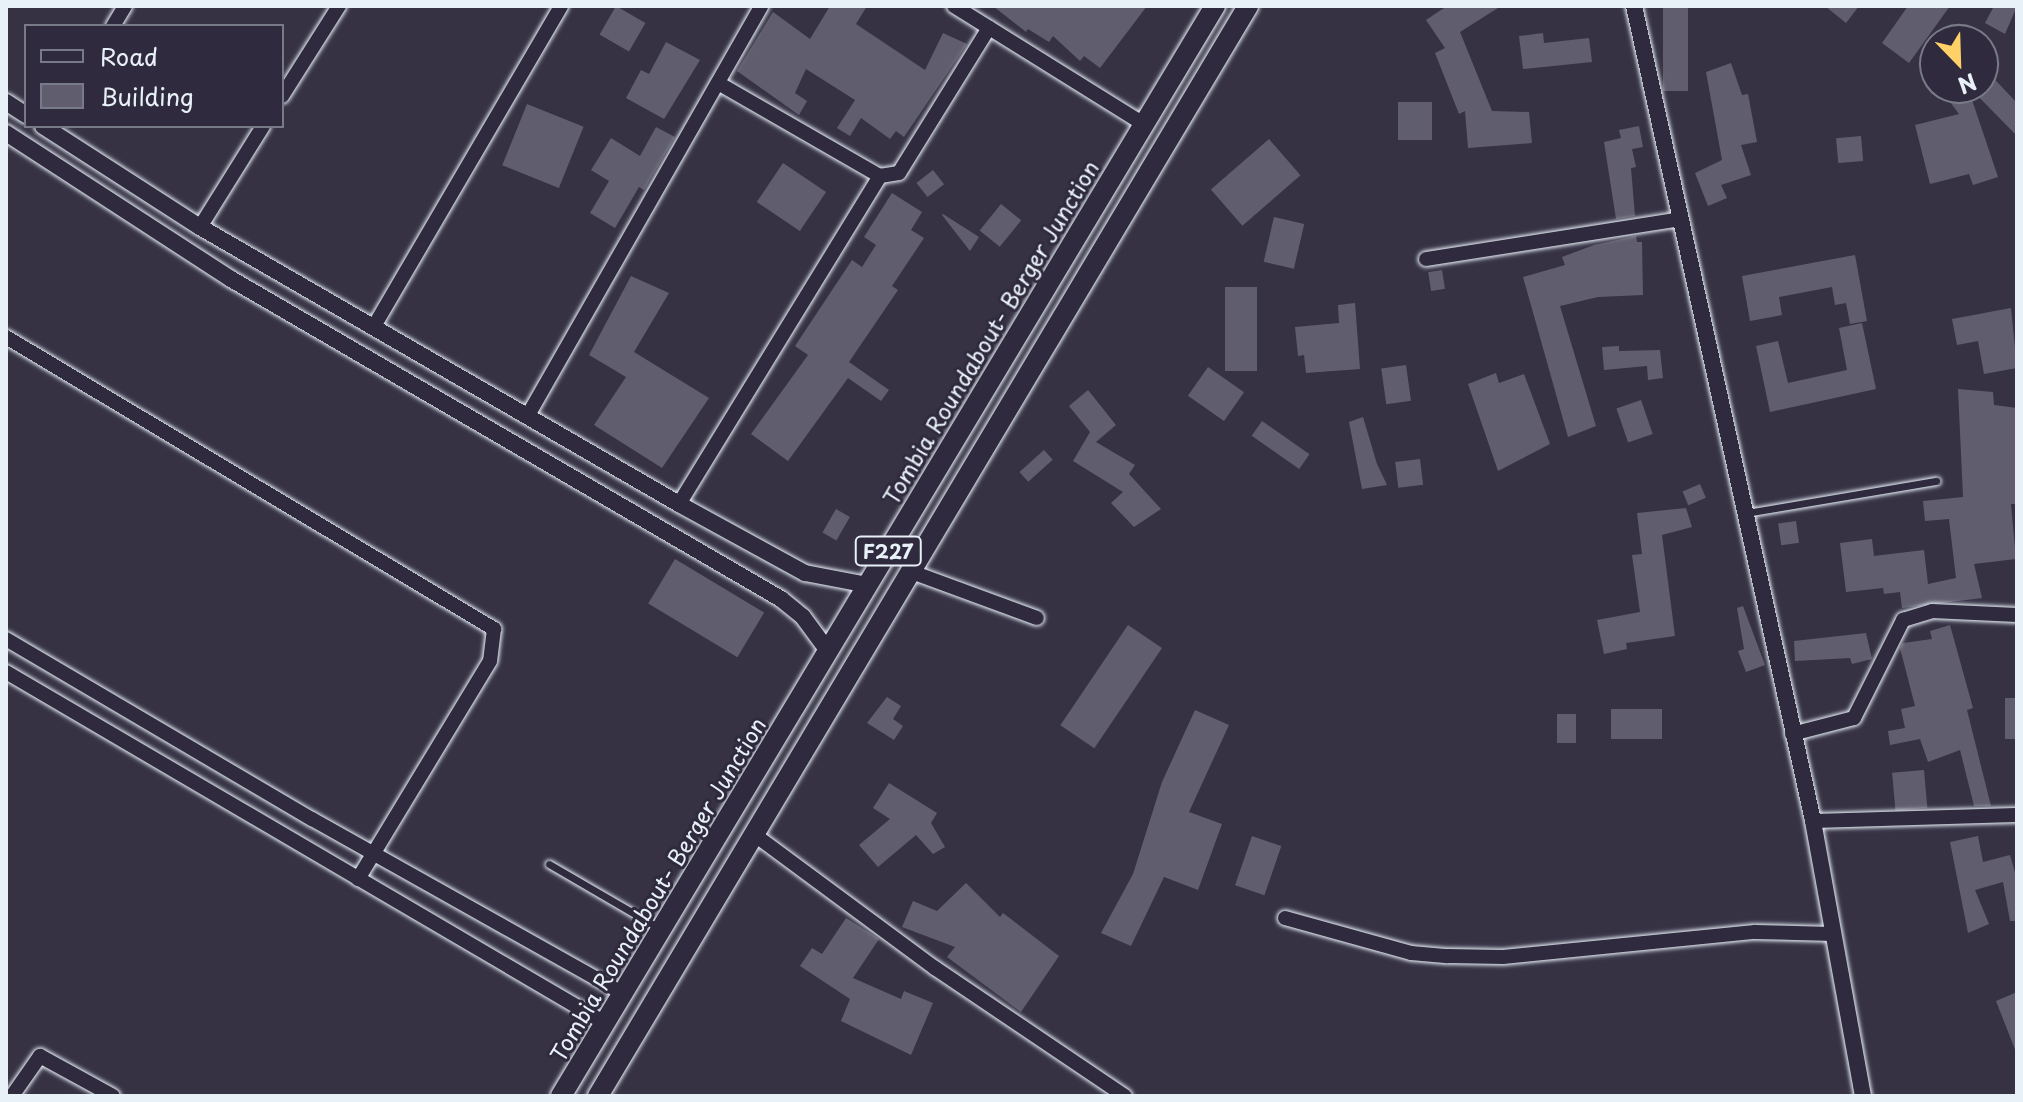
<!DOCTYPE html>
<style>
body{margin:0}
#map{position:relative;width:2023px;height:1102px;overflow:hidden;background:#363244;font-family:"Playpen Sans",sans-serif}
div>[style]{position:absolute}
.building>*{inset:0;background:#605e6e;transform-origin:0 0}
.roads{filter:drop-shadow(0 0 2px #e8f1f8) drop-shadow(0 0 2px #e8f1f8)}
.service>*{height:7px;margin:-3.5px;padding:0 3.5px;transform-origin:3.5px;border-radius:3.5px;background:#2f2a3d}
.minor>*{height:14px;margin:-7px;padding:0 7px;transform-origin:7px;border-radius:7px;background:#2f2a3d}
.tertiary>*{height:16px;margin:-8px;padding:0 8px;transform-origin:8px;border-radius:8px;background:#2f2a3d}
.primary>*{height:20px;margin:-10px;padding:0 10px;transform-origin:10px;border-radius:10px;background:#2f2a3d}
span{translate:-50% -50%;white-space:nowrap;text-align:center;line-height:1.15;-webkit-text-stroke:6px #2f2a3d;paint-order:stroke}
.shield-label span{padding:2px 6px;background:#2f2a3d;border:2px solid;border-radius:6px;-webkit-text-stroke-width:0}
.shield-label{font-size:20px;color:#e8f1f8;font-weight:700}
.street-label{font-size:22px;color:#e8f1f8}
.frame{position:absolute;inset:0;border:8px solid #e8f1f8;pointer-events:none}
.legend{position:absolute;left:24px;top:24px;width:260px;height:104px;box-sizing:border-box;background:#2f2a3d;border:2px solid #797a88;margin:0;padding:10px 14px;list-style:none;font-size:24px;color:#e8f1f8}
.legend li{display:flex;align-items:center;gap:16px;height:40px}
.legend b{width:40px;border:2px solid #797a88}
.north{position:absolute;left:1919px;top:24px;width:80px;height:80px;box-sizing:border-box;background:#2f2a3d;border:2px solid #797a88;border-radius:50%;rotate:157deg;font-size:22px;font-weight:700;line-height:32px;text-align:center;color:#e8f1f8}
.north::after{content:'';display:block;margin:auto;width:28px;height:36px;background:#ffd166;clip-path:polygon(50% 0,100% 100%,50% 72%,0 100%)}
</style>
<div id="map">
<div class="building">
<i style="left:616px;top:6px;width:34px;height:33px;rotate:30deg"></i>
<i style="clip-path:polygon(830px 6px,867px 6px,856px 24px,925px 70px,943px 33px,967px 44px,904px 137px,896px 131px,890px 139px,861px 118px,850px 136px,837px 128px,855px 100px,806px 69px,795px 93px,807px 101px,799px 115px,737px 71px,773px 12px,810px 39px)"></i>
<i style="clip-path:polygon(993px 6px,1147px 6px,1100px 68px,1084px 56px,1080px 61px,1053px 36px,1049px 42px,1028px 29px,1026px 32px)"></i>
<i style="clip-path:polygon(1447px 6px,1501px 6px,1460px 32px,1492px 111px,1529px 112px,1532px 143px,1468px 148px,1465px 111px,1459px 114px,1435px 53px,1445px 48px,1426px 20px)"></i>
<i style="left:1663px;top:6px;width:25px;height:85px"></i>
<i style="clip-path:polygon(1825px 6px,1859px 6px,1846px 23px)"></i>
<i style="clip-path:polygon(1908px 6px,1950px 6px,1909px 63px,1882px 43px)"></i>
<i style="clip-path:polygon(1994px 6px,2017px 6px,2005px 34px,1985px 23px)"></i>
<i style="clip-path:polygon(1543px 33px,1544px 43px,1589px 38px,1592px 62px,1523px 69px,1519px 36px)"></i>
<i style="clip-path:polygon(666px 42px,700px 60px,664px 119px,626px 98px,641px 70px,649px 74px)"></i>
<i style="clip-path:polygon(1731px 63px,1742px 95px,1748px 94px,1757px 142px,1741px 145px,1751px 175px,1721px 185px,1727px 198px,1708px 206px,1695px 173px,1722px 160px,1706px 72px)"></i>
<i style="clip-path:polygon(1983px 67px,2017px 103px,2017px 136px,1970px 88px,1983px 88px)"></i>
<i style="clip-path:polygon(1968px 88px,1998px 177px,1973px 185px,1969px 174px,1930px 184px,1915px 125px,1959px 114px,1947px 98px)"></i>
<i style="left:1398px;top:102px;width:34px;height:38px"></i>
<i style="left:527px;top:104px;width:61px;height:66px;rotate:22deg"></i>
<i style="clip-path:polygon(1639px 126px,1643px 147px,1632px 149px,1636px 167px,1631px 168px,1635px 216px,1616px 219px,1604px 142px,1621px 138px,1619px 130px)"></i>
<i style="clip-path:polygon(656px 127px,675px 137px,644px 190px,639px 187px,615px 228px,590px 213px,609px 181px,591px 170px,611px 138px,640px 156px)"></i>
<i style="left:1861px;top:136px;width:25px;height:25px;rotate:85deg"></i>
<i style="left:1269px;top:139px;width:48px;height:77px;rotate:49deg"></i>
<i style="left:783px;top:163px;width:52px;height:47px;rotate:34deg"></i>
<i style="left:933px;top:170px;width:18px;height:21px;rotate:52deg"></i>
<i style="clip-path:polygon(892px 193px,922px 212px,911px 230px,924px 238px,892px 286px,898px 290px,849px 362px,889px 390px,881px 401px,848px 378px,788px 461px,751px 434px,808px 355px,795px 346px,852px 260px,862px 267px,876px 245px,864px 237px)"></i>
<i style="left:1001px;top:204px;width:26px;height:34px;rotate:39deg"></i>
<i style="clip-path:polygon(943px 214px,979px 237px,970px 251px,942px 215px)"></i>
<i style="left:1274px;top:217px;width:31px;height:46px;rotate:13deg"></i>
<i style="clip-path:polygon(1636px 236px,1637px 242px,1642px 242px,1643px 295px,1598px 297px,1560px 306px,1596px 426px,1568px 437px,1523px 277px,1565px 265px,1562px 257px,1594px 245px)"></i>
<i style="clip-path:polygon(1855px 255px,1867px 321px,1850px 324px,1846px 303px,1835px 305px,1832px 287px,1779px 297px,1782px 315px,1750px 321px,1742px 276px)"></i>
<i style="left:1442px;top:270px;width:19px;height:14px;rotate:81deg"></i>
<i style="clip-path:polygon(631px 276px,669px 293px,634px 352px,709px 398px,662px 468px,594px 425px,626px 377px,589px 355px)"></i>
<i style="left:1225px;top:287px;width:32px;height:84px"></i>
<i style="clip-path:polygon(1355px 303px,1360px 369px,1306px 373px,1304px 355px,1298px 356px,1295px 327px,1339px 323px,1338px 305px)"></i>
<i style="clip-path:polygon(2011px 308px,2017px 368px,1984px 374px,1978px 341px,1957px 345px,1952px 319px)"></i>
<i style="clip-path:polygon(1862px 323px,1876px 389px,1770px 412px,1756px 346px,1778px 341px,1788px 383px,1847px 370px,1839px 328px)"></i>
<i style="clip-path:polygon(1619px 346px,1619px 351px,1660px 350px,1663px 378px,1648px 380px,1647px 366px,1604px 370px,1602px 347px)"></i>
<i style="left:1406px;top:365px;width:36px;height:25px;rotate:82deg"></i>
<i style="left:1208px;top:367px;width:44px;height:35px;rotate:35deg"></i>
<i style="clip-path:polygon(1496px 373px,1499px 383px,1524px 374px,1550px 444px,1498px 471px,1468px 384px)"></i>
<i style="clip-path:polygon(1958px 389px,1993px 392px,1994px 405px,2017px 408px,2017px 504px,2011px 504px,2016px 559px,1974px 564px,1982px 598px,1902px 608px,1900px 592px,1884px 594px,1883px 588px,1846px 592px,1840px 543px,1872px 539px,1874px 556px,1924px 550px,1928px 584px,1956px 578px,1949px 519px,1925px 521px,1923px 501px,1963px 497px)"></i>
<i style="clip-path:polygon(1088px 390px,1116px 425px,1096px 442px,1135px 465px,1129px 474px,1161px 509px,1134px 527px,1111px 503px,1123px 492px,1073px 461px,1090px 432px,1069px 406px)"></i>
<i style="left:1641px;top:400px;width:36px;height:26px;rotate:71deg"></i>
<i style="clip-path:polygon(1363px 417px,1377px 464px,1387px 485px,1362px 489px,1349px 422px)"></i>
<i style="left:1262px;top:421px;width:58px;height:18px;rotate:35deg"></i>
<i style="left:1044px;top:450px;width:13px;height:33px;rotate:48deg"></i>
<i style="left:1420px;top:459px;width:26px;height:25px;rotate:83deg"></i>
<i style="left:1700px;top:484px;width:15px;height:19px;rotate:67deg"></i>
<i style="clip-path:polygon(1686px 508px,1692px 527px,1662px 535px,1675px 636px,1626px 643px,1627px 649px,1604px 654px,1597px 620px,1640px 612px,1632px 555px,1642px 554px,1637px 513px)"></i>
<i style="left:836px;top:509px;width:16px;height:27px;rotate:30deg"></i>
<i style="left:1796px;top:521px;width:22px;height:18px;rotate:82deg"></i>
<i style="left:675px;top:559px;width:104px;height:52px;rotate:31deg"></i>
<i style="clip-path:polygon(1743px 606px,1765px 665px,1746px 672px,1738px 651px,1744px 649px,1737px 608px)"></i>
<i style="left:1128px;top:625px;width:41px;height:121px;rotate:34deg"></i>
<i style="clip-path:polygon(1950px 625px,1973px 708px,1967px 710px,1991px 806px,1974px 806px,1960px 750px,1928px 762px,1920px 739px,1890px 745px,1888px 731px,1905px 728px,1901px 709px,1915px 706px,1900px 648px,1903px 643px,1932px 639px,1930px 631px)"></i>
<i style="clip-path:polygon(1866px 633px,1872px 659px,1852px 664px,1850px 658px,1795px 661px,1794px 641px)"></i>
<i style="clip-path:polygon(887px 697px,901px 706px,893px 719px,903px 726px,894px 740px,867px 723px)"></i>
<i style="left:2005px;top:698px;width:12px;height:41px"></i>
<i style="left:1611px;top:709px;width:51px;height:30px"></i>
<i style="clip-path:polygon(1195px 710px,1229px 725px,1189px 812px,1222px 824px,1198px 890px,1164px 877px,1131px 946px,1101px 933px,1133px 874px,1162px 782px)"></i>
<i style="left:1576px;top:714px;width:29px;height:19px;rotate:90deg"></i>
<i style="left:1924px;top:770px;width:38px;height:32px;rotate:85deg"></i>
<i style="clip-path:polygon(889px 783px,937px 813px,931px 823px,945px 847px,933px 854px,916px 835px,878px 867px,859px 845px,890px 819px,873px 808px)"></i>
<i style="left:1252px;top:836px;width:31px;height:52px;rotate:19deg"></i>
<i style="clip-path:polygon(1978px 836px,1983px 862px,2010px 855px,2017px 879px,2017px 921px,2010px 921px,2003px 882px,1975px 890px,1989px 924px,1968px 933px,1950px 842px)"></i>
<i style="clip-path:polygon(966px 883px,1000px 917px,1003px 913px,1059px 956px,1021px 1012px,947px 957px,955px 947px,902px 927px,913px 901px,937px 911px)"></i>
<i style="clip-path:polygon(846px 918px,879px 939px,853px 978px,901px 999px,904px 991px,933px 1003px,911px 1055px,841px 1021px,850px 999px,800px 966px,812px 948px,822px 954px)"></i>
<i style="clip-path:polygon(2017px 992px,2017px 1052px,2016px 1052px,1996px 1001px)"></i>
</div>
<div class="roads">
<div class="service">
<i style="left:1746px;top:513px;width:193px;rotate:-9.6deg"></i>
<i style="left:549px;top:864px;width:127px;rotate:30.2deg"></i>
</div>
<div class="minor">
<i style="left:954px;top:6px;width:221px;rotate:31.9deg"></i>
<i style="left:113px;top:26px;width:23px;rotate:-59deg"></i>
<i style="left:718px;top:83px;width:187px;rotate:29.9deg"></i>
<i style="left:880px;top:176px;width:19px;rotate:-9deg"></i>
<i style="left:899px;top:173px;width:171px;rotate:-58.2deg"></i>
<i style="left:282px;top:96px;width:107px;rotate:-57.7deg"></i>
<i style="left:200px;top:227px;width:119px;rotate:-58deg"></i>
<i style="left:1426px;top:259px;width:257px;rotate:-8.9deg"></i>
<i style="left:373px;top:328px;width:373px;rotate:-59.7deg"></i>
<i style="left:6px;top:337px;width:569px;rotate:30.89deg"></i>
<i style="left:494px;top:629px;width:32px;rotate:97deg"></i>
<i style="left:490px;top:661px;width:255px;rotate:121.2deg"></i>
<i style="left:527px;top:417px;width:473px;rotate:-60.3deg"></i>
<i style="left:679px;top:504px;width:385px;rotate:-58.5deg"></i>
<i style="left:912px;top:572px;width:133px;rotate:20.2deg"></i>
<i style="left:6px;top:639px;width:355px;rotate:30.5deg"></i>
<i style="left:312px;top:819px;width:355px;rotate:29.3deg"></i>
<i style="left:6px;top:672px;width:694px;rotate:30.37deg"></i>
<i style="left:1792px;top:734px;width:64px;rotate:-14.5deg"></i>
<i style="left:1854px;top:718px;width:110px;rotate:-63.4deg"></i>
<i style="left:1903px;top:620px;width:30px;rotate:-17deg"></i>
<i style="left:1932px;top:611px;width:85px;rotate:2.7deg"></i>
<i style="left:1813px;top:821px;width:204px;rotate:-1.7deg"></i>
<i style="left:755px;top:835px;width:224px;rotate:36.5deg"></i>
<i style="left:935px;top:968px;width:229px;rotate:34deg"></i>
<i style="left:1285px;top:918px;width:131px;rotate:15.5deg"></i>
<i style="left:1411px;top:953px;width:37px;rotate:5deg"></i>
<i style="left:1448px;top:956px;width:55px;rotate:1deg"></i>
<i style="left:1503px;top:957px;width:253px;rotate:-5.7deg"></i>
<i style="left:1755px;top:932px;width:78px;rotate:1.5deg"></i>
<i style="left:12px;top:1096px;width:49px;rotate:-55deg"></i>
<i style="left:40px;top:1056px;width:83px;rotate:28.7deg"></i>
</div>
<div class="tertiary">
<i style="left:1634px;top:6px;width:834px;rotate:77.61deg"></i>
<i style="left:1813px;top:821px;width:280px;rotate:79.7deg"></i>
<i style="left:6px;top:102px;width:24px;rotate:33deg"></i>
<i style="left:43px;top:126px;width:187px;rotate:32.8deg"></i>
<i style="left:200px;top:227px;width:553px;rotate:30.04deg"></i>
<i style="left:679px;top:504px;width:144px;rotate:28.7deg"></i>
<i style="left:805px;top:573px;width:64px;rotate:10.8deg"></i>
<i style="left:6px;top:133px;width:268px;rotate:33deg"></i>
<i style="left:231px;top:279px;width:636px;rotate:30.19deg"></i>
<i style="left:781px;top:599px;width:28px;rotate:39deg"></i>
<i style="left:803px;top:617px;width:42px;rotate:53.7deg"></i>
</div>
<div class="primary">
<i style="left:561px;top:1096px;width:1271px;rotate:-59.04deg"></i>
<i style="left:598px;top:1096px;width:1269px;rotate:-59.19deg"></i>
</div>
</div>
<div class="shield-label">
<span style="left:888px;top:551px">F227</span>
</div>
<div class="street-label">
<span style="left:990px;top:332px;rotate:-59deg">Tombia Roundabout- Berger Junction</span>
<span style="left:657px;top:889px;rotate:-59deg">Tombia Roundabout- Berger Junction</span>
</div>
<div class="frame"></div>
<ul class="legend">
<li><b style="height:10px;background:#2f2a3d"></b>Road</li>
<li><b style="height:22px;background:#605e6e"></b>Building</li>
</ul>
<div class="north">N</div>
</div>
